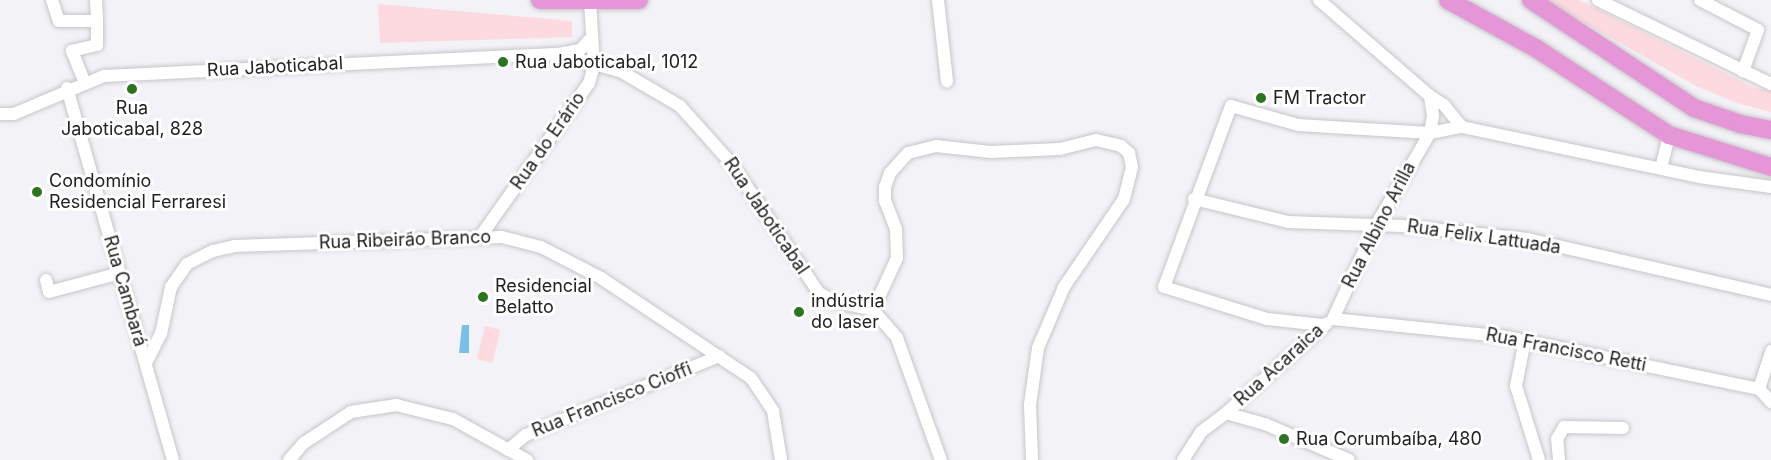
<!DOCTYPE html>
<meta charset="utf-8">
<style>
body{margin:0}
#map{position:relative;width:1771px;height:460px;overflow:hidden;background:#f3f2f6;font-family:Inter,sans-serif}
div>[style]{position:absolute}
.green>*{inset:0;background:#fcdae0;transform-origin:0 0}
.water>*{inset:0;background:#78bfeb}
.roads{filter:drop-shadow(0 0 2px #c7c6c9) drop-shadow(0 0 2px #c7c6c9)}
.minor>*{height:12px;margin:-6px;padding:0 6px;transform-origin:6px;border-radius:6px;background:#fff}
.highway>*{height:18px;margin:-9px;padding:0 9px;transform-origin:9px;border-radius:9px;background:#e596d6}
.dots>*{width:16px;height:16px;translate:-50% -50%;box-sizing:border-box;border:3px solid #fff;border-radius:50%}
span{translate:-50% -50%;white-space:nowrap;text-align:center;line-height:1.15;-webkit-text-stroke:6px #fff;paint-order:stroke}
.poi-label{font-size:18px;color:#232223}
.left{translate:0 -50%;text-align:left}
.street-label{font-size:18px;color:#232223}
</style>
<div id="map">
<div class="green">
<i style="clip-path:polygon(1544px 0,1579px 0,1753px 87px,1771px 91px,1771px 112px,1737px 103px,1696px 86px)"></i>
<i style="clip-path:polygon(378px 4px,572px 21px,572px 37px,380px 43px)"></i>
<i style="left:485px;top:326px;width:16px;height:34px;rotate:14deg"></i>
</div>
<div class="water">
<i style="clip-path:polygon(462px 325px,469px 325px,469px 353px,459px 353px)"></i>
</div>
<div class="roads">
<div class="minor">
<i style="left:52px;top:0;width:22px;rotate:72deg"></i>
<i style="left:59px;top:21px;width:38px"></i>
<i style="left:97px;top:21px;width:24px;rotate:90deg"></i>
<i style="left:97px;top:45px;width:26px;rotate:167deg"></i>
<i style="left:72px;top:51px;width:32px;rotate:68deg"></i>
<i style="left:96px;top:0;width:21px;rotate:87deg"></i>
<i style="left:938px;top:0;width:82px;rotate:83.7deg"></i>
<i style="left:1319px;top:0;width:147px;rotate:40.9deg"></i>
<i style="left:1430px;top:96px;width:20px;rotate:81deg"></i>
<i style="left:1433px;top:116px;width:17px;rotate:100deg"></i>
<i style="left:1430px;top:133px;width:107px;rotate:120.4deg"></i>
<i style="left:1376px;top:225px;width:103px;rotate:114.6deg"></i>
<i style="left:1598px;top:0;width:192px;rotate:25.9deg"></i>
<i style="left:1700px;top:0;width:65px;rotate:27.3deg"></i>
<i style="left:1758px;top:30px;width:44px;rotate:110.1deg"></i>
<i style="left:559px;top:54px;width:66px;rotate:15.9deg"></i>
<i style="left:622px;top:72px;width:67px;rotate:30.4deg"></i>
<i style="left:680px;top:106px;width:76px;rotate:48.2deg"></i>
<i style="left:731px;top:163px;width:157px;rotate:55.9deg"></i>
<i style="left:819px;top:293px;width:19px;rotate:28deg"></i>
<i style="left:836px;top:302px;width:38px;rotate:12deg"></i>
<i style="left:67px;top:88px;width:387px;rotate:74.1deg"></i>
<i style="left:1430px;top:96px;width:17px;rotate:33deg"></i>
<i style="left:1444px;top:105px;width:28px;rotate:51deg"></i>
<i style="left:0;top:114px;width:14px"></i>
<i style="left:14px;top:114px;width:98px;rotate:-22.9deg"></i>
<i style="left:104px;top:76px;width:456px;rotate:-2.8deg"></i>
<i style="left:559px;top:54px;width:21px;rotate:-11deg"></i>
<i style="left:580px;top:50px;width:18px;rotate:-47deg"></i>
<i style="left:1661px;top:168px;width:34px;rotate:-76deg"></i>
<i style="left:1194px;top:199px;width:97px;rotate:13.7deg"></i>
<i style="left:1288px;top:222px;width:114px;rotate:2deg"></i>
<i style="left:1402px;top:226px;width:126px;rotate:5.9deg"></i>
<i style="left:1527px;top:239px;width:250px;rotate:12.9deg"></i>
<i style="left:480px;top:237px;width:189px;rotate:-54.7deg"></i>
<i style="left:589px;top:83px;width:18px;rotate:-74deg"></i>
<i style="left:594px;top:66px;width:66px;rotate:-93.5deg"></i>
<i style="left:46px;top:280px;width:12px;rotate:76deg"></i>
<i style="left:49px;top:292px;width:73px;rotate:-15deg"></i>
<i style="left:873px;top:310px;width:57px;rotate:-65.2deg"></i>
<i style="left:897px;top:258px;width:29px;rotate:-92deg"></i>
<i style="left:896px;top:229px;width:30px;rotate:-111deg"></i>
<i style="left:885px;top:201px;width:14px;rotate:-90deg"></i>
<i style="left:885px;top:187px;width:15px;rotate:-70deg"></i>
<i style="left:890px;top:173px;width:27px;rotate:-48deg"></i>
<i style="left:908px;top:153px;width:29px;rotate:-14deg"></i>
<i style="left:936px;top:146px;width:55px;rotate:6.2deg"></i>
<i style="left:991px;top:152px;width:69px;rotate:-2.5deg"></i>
<i style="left:1060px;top:149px;width:37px;rotate:-14deg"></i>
<i style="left:1096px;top:140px;width:26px;rotate:13deg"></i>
<i style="left:1121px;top:146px;width:11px;rotate:41deg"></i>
<i style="left:1129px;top:153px;width:14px;rotate:78deg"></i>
<i style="left:1132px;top:167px;width:33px;rotate:104deg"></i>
<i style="left:1124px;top:199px;width:107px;rotate:124.3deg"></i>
<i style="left:1064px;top:287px;width:66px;rotate:113.1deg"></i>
<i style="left:1038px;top:348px;width:58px;rotate:98deg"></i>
<i style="left:1030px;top:405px;width:55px;rotate:87.9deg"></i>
<i style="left:873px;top:310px;width:37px;rotate:49deg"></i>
<i style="left:897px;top:338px;width:130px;rotate:70.2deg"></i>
<i style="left:1333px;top:319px;width:174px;rotate:5.9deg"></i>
<i style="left:1506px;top:337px;width:258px;rotate:11.6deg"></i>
<i style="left:1759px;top:389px;width:18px;rotate:47deg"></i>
<i style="left:1322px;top:325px;width:55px;rotate:-173.8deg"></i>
<i style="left:1267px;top:319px;width:108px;rotate:-162.7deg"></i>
<i style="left:1164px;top:287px;width:193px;rotate:-69.7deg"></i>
<i style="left:1231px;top:106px;width:70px;rotate:15.8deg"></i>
<i style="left:1298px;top:125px;width:132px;rotate:3.5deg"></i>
<i style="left:1430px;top:133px;width:33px;rotate:-11deg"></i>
<i style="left:1462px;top:127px;width:242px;rotate:11.9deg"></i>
<i style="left:1699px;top:177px;width:73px;rotate:7.9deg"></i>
<i style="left:1525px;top:340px;width:47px;rotate:101.1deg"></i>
<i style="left:1516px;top:386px;width:77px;rotate:72.7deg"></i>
<i style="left:146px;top:363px;width:33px;rotate:-63deg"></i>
<i style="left:161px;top:334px;width:48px;rotate:-78deg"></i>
<i style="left:171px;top:287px;width:28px;rotate:-55deg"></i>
<i style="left:187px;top:264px;width:29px;rotate:-27deg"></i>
<i style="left:213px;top:251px;width:22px;rotate:-13deg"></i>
<i style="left:234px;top:246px;width:268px;rotate:-1.9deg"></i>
<i style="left:502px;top:237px;width:40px;rotate:14.4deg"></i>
<i style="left:541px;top:247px;width:68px;rotate:27.3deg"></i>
<i style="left:601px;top:278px;width:180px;rotate:33.7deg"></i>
<i style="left:751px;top:378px;width:40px;rotate:56deg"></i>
<i style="left:773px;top:411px;width:50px;rotate:80.7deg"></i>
<i style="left:1759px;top:389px;width:40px;rotate:-72deg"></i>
<i style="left:1226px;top:413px;width:135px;rotate:-41.7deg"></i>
<i style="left:508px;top:450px;width:23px;rotate:-40deg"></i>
<i style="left:526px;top:435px;width:209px;rotate:-22.2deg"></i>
<i style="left:289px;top:460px;width:23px;rotate:-49deg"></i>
<i style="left:304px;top:443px;width:56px;rotate:-33.4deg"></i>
<i style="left:351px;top:412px;width:46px;rotate:-8.8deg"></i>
<i style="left:396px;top:405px;width:59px;rotate:13.8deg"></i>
<i style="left:453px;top:419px;width:85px;rotate:29deg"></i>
<i style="left:1183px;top:460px;width:33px;rotate:-57deg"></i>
<i style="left:1201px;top:432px;width:31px;rotate:-37deg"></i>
<i style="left:1226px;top:413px;width:41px;rotate:15.8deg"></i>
<i style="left:1265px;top:424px;width:91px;rotate:23.2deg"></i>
<i style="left:1559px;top:460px;width:21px;rotate:-95deg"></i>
<i style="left:1557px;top:439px;width:14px;rotate:-60deg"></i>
<i style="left:1564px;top:427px;width:59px;rotate:1deg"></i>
</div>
<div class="highway">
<i style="left:540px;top:0;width:99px"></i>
<i style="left:1448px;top:0;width:102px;rotate:28.8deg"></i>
<i style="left:1537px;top:49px;width:158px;rotate:33.1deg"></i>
<i style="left:1669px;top:135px;width:107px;rotate:17.4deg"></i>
<i style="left:1531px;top:0;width:196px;rotate:33.5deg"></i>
<i style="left:1694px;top:108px;width:49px;rotate:19.2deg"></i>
<i style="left:1740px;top:124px;width:32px;rotate:11deg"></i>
</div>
</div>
<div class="dots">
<i style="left:503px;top:62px;background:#29761e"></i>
<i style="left:132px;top:89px;background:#29761e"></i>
<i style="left:1261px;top:98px;background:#29761e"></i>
<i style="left:37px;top:192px;background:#29761e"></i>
<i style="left:483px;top:297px;background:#29761e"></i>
<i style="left:799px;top:312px;background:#29761e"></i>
<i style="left:1284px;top:439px;background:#29761e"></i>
</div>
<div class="poi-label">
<span class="left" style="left:515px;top:62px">Rua Jaboticabal, 1012</span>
<span class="left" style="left:1273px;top:98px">FM Tractor</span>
<span style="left:132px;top:119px">Rua<br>Jaboticabal, 828</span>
<span class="left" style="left:49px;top:192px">Condomínio<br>Residencial Ferraresi</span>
<span class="left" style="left:495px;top:297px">Residencial<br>Belatto</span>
<span class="left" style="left:811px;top:312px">indústria<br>do laser</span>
<span class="left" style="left:1296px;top:439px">Rua Corumbaíba, 480</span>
</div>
<div class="street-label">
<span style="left:275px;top:67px;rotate:-3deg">Rua Jaboticabal</span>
<span style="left:548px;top:141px;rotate:-55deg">Rua do Erário</span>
<span style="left:766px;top:216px;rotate:56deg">Rua Jaboticabal</span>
<span style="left:1379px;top:225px;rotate:-63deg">Rua Albino Arilla</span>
<span style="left:1484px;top:237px;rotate:8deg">Rua Felix Lattuada</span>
<span style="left:405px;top:240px;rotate:-2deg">Rua Ribeirão Branco</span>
<span style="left:125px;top:291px;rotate:74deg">Rua Cambará</span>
<span style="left:1566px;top:350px;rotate:11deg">Rua Francisco Retti</span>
<span style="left:1279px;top:365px;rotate:-42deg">Rua Acaraica</span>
<span style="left:612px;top:400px;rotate:-22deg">Rua Francisco Cioffi</span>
</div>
</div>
